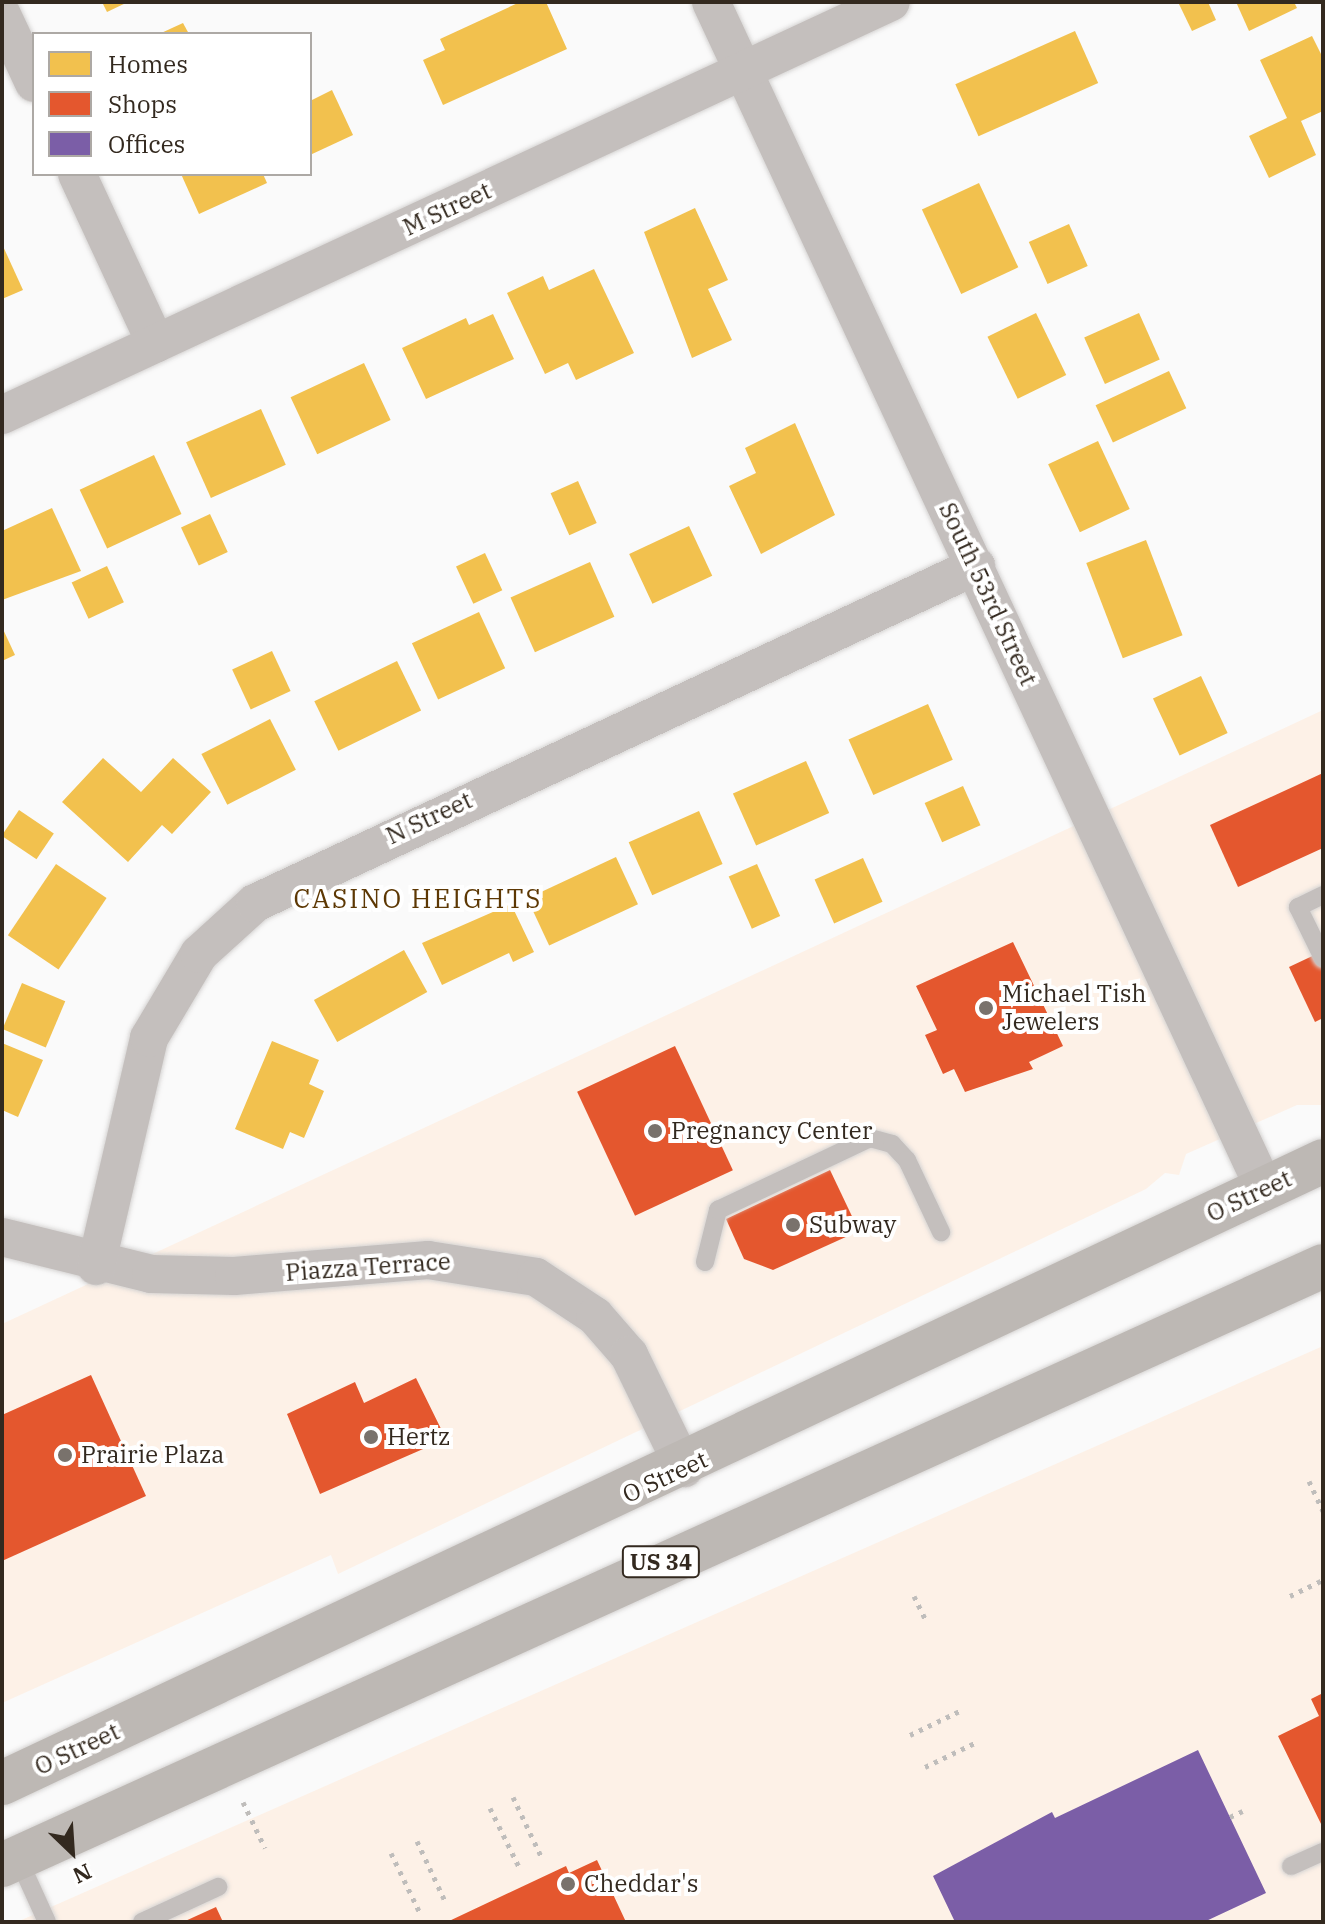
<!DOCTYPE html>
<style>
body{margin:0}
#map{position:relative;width:1325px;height:1924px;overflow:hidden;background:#fafafa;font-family:"IBM Plex Serif",serif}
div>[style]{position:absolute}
.built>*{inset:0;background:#fdf1e7}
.homes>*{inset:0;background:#f2c14e;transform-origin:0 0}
.shops>*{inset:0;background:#e4572e;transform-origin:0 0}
.offices>*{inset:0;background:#7b5ea7}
.path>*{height:5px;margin-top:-2.5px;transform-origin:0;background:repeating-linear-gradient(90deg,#bfbdbb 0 4px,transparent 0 10px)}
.roads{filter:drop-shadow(0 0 2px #d6d4d3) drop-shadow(0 0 2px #d6d4d3)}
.service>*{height:18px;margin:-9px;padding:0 9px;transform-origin:9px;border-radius:9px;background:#c4bfbd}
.minor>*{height:38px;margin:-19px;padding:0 19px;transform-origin:19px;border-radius:19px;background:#c4bfbd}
.primary>*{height:44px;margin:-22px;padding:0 22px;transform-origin:22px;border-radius:22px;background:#bdb8b4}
.dots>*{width:22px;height:22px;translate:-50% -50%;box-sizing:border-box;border:4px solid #fff;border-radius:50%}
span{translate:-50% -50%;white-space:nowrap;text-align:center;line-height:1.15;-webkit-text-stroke:8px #fff;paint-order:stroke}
.shield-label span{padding:2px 6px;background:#fff;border:2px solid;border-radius:6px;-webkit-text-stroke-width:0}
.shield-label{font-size:22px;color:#33291f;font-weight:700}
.street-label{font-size:24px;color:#33291f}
.poi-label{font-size:24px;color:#33291f}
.left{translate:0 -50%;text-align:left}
.neighbourhood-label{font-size:26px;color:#5d3804;letter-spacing:2px}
.frame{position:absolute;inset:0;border:4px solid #33291f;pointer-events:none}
.legend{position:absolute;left:32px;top:32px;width:280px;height:144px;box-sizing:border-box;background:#fff;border:2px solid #ada9a5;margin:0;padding:10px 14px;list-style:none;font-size:24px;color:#33291f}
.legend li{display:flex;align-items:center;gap:16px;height:40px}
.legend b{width:40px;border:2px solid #ada9a5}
.north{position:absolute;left:32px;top:1812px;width:80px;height:80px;-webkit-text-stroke:6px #fff;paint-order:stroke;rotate:155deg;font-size:22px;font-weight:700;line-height:32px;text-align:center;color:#33291f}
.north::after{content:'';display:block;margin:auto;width:28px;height:36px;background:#33291f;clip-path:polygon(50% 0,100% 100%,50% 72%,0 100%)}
</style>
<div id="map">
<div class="built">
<i style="clip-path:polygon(1323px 710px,1323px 1105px,1297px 1105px,1186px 1154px,1179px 1175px,1165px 1173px,1146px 1189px,338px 1574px,331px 1555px,2px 1703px,2px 1324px)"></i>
<i style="clip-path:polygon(1323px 1346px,1323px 1922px,17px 1922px)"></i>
</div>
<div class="homes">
<i style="clip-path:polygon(102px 2px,128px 2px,107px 12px)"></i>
<i style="clip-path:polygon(520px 2px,546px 2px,567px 49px,443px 105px,423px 60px,445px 50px,440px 39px)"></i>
<i style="clip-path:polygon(1178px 2px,1208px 2px,1216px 20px,1192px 31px)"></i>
<i style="clip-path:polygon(1236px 2px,1294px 2px,1297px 8px,1249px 31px)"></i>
<i style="clip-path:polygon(183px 23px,189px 34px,159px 34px)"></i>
<i style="left:1075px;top:31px;width:57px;height:131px;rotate:66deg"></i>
<i style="clip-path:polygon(1312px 36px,1323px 58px,1323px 111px,1301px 121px,1316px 155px,1269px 178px,1249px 136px,1287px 118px,1260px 60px)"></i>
<i style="clip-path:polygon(332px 90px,353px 135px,310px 155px,310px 101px)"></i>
<i style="clip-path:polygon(181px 174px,263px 174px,267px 183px,199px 214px)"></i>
<i style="left:979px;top:183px;width:93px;height:63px;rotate:65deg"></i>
<i style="clip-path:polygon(695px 208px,728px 280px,708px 289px,732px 340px,692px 358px,644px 232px)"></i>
<i style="left:1069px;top:224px;width:46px;height:44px;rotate:66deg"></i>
<i style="clip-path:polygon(2px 244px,23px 290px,2px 299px)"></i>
<i style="clip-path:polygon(594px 269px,634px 353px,576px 380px,568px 363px,545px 374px,507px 293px,543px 276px,549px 290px)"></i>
<i style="left:1036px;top:313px;width:69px;height:54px;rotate:64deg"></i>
<i style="left:1139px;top:313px;width:51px;height:60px;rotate:66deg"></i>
<i style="clip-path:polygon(493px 314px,514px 359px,426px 399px,402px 348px,466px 318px,469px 325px)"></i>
<i style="left:364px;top:363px;width:63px;height:81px;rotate:65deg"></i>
<i style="left:1169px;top:371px;width:41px;height:81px;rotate:65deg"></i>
<i style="left:261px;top:409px;width:61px;height:82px;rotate:66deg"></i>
<i style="clip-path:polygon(795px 423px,835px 515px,761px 554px,729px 486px,756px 473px,745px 448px)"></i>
<i style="left:1098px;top:441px;width:75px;height:55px;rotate:65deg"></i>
<i style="left:154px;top:455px;width:65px;height:82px;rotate:65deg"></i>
<i style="left:578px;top:481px;width:46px;height:30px;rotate:66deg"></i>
<i style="clip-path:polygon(52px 508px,81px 571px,2px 600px,2px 531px)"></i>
<i style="left:210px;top:514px;width:42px;height:32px;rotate:65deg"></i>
<i style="left:689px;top:526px;width:55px;height:66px;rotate:65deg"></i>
<i style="left:1146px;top:540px;width:102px;height:64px;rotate:69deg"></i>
<i style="left:485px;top:553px;width:41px;height:32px;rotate:65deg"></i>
<i style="left:590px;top:562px;width:60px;height:87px;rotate:66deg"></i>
<i style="left:107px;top:566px;width:40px;height:39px;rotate:65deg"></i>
<i style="left:479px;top:612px;width:62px;height:74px;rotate:65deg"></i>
<i style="clip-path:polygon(2px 627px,15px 655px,2px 661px)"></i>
<i style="left:272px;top:651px;width:44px;height:44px;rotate:65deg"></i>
<i style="left:397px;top:661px;width:55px;height:92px;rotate:64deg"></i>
<i style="left:1201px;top:676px;width:63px;height:53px;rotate:65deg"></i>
<i style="left:928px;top:704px;width:61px;height:87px;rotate:66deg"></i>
<i style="left:270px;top:719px;width:57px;height:77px;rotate:63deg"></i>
<i style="clip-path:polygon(103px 758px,141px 792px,173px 758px,211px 792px,172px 834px,162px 825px,128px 862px,62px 802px)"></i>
<i style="left:806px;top:761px;width:57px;height:80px;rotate:66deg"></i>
<i style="left:963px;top:786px;width:43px;height:42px;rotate:66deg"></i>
<i style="left:19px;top:810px;width:42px;height:31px;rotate:34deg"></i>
<i style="left:699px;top:811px;width:58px;height:77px;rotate:66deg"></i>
<i style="left:616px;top:857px;width:52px;height:98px;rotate:65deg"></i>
<i style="left:863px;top:858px;width:48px;height:53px;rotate:66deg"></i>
<i style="left:56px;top:864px;width:61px;height:86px;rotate:34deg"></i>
<i style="left:757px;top:864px;width:57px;height:31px;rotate:66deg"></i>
<i style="clip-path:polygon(511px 904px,534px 952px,513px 962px,509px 953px,442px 985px,422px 943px)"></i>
<i style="left:404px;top:950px;width:48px;height:103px;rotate:61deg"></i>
<i style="left:22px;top:983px;width:47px;height:50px;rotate:23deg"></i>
<i style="clip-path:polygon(272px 1041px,319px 1060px,309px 1084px,324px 1091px,304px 1138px,290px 1132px,283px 1149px,235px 1129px)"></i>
<i style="clip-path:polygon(2px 1043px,43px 1060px,18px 1117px,2px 1110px)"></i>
</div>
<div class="shops">
<i style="clip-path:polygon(1323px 773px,1323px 848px,1238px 887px,1210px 825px)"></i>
<i style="clip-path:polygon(1013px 942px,1063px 1046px,1029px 1062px,1033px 1069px,965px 1092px,954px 1069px,943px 1074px,925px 1035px,937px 1030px,916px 986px)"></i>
<i style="clip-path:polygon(1323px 951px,1323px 1018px,1315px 1022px,1289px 967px)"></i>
<i style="left:675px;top:1046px;width:137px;height:108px;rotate:65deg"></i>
<i style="clip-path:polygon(830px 1170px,859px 1231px,773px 1270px,744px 1259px,726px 1219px)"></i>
<i style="clip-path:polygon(91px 1375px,146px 1496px,2px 1561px,2px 1415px)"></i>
<i style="clip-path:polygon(416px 1378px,446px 1439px,320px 1494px,287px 1414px,355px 1382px,364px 1403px)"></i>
<i style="clip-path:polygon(1323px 1693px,1323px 1828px,1278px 1736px,1319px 1716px,1311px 1699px)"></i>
<i style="clip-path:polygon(597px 1860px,626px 1922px,447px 1922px,566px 1866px,569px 1873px)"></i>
<i style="clip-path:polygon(216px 1907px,223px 1922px,183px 1922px)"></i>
</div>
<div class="offices">
<i style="clip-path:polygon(1198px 1750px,1266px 1893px,1204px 1922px,955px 1922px,933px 1876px,1052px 1812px,1055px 1818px)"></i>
</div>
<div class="path">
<i style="left:1309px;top:1481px;width:33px;rotate:65deg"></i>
<i style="left:914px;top:1596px;width:25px;rotate:64deg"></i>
<i style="left:1290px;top:1596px;width:37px;rotate:-26deg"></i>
<i style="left:910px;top:1735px;width:58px;rotate:-25.7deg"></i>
<i style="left:925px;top:1767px;width:58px;rotate:-25.7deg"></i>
<i style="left:513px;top:1797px;width:65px;rotate:64.6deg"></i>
<i style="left:243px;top:1802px;width:51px;rotate:64.4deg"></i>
<i style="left:490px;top:1808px;width:66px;rotate:63.8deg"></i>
<i style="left:1230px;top:1817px;width:14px;rotate:-25deg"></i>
<i style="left:417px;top:1841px;width:66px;rotate:65deg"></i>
<i style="left:391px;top:1853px;width:67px;rotate:64.2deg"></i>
</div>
<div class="roads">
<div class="service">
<i style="left:1323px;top:895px;width:28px;rotate:154deg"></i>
<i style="left:1298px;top:907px;width:57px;rotate:63.9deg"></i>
<i style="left:705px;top:1262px;width:54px;rotate:-76deg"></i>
<i style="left:718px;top:1210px;width:168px;rotate:-25.3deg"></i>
<i style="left:870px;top:1138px;width:23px;rotate:15deg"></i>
<i style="left:892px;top:1144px;width:22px;rotate:47deg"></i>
<i style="left:907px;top:1160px;width:80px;rotate:64.7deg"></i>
<i style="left:18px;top:1858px;width:70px;rotate:65.6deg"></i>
<i style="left:1291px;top:1866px;width:35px;rotate:-24deg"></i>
<i style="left:142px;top:1922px;width:84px;rotate:-24.7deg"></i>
</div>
<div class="minor">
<i style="left:711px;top:2px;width:1309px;rotate:65deg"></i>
<i style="left:2px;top:15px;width:75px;rotate:64.8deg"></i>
<i style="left:77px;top:174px;width:187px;rotate:65.1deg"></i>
<i style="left:2px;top:415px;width:980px;rotate:-24.92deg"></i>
<i style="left:2px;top:1237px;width:154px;rotate:13.9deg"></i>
<i style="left:151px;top:1274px;width:83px;rotate:1.4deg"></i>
<i style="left:234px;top:1276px;width:195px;rotate:-4.7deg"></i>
<i style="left:428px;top:1260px;width:109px;rotate:8.9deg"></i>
<i style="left:536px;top:1277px;width:71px;rotate:33.5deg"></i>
<i style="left:595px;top:1316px;width:52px;rotate:48.9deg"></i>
<i style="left:629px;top:1355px;width:126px;rotate:64deg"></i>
<i style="left:96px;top:1266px;width:234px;rotate:-76.9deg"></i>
<i style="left:149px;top:1038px;width:98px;rotate:-59.2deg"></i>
<i style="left:199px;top:954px;width:76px;rotate:-42.3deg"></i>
<i style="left:255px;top:903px;width:796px;rotate:-25.05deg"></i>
</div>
<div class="primary">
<i style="left:2px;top:1783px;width:1460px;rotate:-25.21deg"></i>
<i style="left:2px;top:1865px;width:1450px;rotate:-24.39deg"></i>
</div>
</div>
<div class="dots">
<i style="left:986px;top:1008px;background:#79726c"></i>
<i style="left:655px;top:1131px;background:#79726c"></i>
<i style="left:793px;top:1225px;background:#79726c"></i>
<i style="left:371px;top:1437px;background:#79726c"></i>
<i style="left:65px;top:1455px;background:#79726c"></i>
<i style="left:568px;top:1884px;background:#79726c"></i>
</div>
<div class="shield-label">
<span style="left:661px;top:1562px">US 34</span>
</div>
<div class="street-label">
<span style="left:447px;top:209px;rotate:-25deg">M Street</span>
<span style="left:988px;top:594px;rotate:65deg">South 53rd Street</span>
<span style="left:429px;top:818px;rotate:-25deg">N Street</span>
<span style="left:1249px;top:1196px;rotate:-25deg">O Street</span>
<span style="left:368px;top:1267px;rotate:-4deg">Piazza Terrace</span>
<span style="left:665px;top:1477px;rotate:-25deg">O Street</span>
<span style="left:77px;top:1749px;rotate:-25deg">O Street</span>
</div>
<div class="poi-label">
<span class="left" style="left:1002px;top:1008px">Michael Tish<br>Jewelers</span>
<span class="left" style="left:671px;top:1131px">Pregnancy Center</span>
<span class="left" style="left:809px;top:1225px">Subway</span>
<span class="left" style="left:387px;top:1437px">Hertz</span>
<span class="left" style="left:81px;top:1455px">Prairie Plaza</span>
<span class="left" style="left:584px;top:1884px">Cheddar's</span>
</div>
<div class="neighbourhood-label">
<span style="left:418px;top:899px">CASINO HEIGHTS</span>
</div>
<div class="frame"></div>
<ul class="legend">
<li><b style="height:22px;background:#f2c14e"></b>Homes</li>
<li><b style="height:22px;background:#e4572e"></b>Shops</li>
<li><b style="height:22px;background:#7b5ea7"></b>Offices</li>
</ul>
<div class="north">N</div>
</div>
